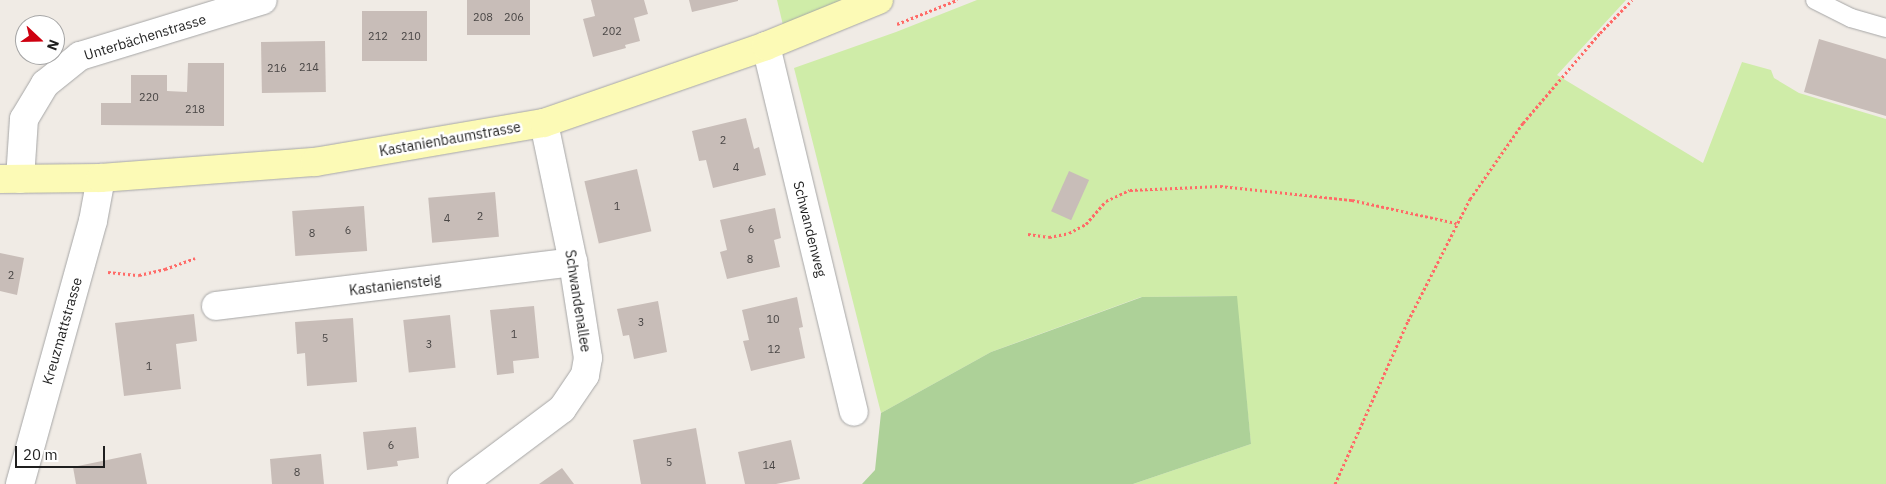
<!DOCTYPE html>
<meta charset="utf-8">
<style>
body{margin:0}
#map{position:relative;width:1886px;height:484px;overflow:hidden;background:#f0ebe5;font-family:"IBM Plex Sans",sans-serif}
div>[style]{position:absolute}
.grass>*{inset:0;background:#cfeca8}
.forest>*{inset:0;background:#add198}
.building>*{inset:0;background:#c8bdb8;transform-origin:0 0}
.path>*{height:3px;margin-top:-1.5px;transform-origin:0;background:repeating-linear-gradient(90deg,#ff6a67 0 2.5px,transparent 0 5px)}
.roads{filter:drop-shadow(0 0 1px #a6a6a6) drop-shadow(0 0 1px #a6a6a6)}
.lane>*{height:18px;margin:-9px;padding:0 9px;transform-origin:9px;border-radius:9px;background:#fff}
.street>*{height:28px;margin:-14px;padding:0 14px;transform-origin:14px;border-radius:14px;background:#fff}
.secondary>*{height:28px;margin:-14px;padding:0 14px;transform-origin:14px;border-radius:14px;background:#fcfab6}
span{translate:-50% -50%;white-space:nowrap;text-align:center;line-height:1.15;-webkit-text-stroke:5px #fff;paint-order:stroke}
.number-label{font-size:11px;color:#494645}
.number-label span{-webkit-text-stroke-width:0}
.street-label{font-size:14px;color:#1f1f1f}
.north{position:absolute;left:15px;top:15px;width:50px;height:50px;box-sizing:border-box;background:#fff;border:1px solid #a5a5a5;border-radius:50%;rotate:111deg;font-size:14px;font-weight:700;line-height:20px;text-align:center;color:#1f1f1f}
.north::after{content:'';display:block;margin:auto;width:18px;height:22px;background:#ce0010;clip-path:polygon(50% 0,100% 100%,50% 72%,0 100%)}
.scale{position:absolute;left:15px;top:446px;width:90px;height:22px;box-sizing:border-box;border:2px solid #1f1f1f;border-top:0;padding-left:6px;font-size:15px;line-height:18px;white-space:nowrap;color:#1f1f1f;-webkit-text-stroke:4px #fff;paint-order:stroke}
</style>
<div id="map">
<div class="grass">
<i style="clip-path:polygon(777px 0,846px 0,783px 25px)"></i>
<i style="clip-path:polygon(977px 0,1626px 0,1557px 75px,1703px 163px,1742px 62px,1771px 70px,1774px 78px,1799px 93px,1886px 119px,1886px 484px,1133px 484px,1251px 444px,1236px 296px,1141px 297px,991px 352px,881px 413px,794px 68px,896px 32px)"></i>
</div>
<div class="forest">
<i style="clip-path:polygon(1237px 296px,1251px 444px,1133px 484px,862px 484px,875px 470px,881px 413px,991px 352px,1142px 297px)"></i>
</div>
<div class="building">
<i style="left:467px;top:0;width:63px;height:35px"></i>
<i style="clip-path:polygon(591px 0,644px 0,648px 14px,634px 18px,640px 41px,625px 45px,626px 48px,593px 57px,583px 19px,595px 16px)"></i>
<i style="clip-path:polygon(689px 0,738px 0,738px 1px,692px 12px)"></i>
<i style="left:362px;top:11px;width:65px;height:50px"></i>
<i style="clip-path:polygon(1819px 39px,1886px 59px,1886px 116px,1804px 92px)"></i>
<i style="left:325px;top:41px;width:51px;height:64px;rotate:89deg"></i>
<i style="clip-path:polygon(188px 63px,224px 63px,224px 126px,101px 125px,101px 103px,131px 103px,131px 75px,167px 75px,167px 91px,187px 92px)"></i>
<i style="clip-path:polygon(746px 118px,754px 149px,759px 147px,766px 175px,713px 188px,706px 160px,699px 161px,692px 131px)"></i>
<i style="left:637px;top:169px;width:64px;height:54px;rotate:77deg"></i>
<i style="left:1069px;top:171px;width:22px;height:44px;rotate:24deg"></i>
<i style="left:495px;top:192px;width:45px;height:67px;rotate:85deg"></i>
<i style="left:364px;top:206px;width:45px;height:72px;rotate:86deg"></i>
<i style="clip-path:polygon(775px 208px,781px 238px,774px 240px,780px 267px,727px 279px,720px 252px,727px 250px,720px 220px)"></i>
<i style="clip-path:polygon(0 253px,24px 258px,17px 295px,0 291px)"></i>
<i style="clip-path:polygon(797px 297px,803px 327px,799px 328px,805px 358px,751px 371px,743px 341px,749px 340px,742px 310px)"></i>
<i style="clip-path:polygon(658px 301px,667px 352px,634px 359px,629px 335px,623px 336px,617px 309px)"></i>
<i style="clip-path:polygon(534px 306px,539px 358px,513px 361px,514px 373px,497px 375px,490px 310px)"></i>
<i style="clip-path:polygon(194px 314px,197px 341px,176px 344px,181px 389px,124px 396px,115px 323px)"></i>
<i style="left:450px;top:315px;width:53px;height:47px;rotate:84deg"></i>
<i style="clip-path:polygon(353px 318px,357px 382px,307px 386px,305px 353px,297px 354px,295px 322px)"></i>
<i style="clip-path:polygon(416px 427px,419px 458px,397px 461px,398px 466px,367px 470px,363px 432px)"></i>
<i style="clip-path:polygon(696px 428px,706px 484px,641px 484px,633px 440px)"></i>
<i style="clip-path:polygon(791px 440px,800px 479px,776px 484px,745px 484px,738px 452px)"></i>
<i style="clip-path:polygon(141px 453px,147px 484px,76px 484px,73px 467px)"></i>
<i style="clip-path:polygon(321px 454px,324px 484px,272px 484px,270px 459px)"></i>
<i style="clip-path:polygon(562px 468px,574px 484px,539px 484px)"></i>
</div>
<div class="path">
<i style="left:897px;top:24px;width:65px;rotate:-21.8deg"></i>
<i style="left:1028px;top:234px;width:21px;rotate:8deg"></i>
<i style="left:1049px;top:237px;width:20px;rotate:-11deg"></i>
<i style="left:1069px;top:233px;width:19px;rotate:-28deg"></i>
<i style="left:1086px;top:224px;width:30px;rotate:-49deg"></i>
<i style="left:1106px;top:201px;width:26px;rotate:-25deg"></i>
<i style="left:1130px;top:190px;width:90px;rotate:-2.5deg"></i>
<i style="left:1220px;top:186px;width:133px;rotate:6.1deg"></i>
<i style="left:1352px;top:200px;width:107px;rotate:12.5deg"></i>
<i style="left:108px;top:272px;width:31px;rotate:6deg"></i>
<i style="left:139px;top:275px;width:27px;rotate:-13deg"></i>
<i style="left:165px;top:269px;width:32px;rotate:-20deg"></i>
<i style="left:1335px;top:484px;width:179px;rotate:-65.9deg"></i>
<i style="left:1408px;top:321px;width:137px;rotate:-63.1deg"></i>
<i style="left:1470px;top:199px;width:93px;rotate:-55.1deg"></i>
<i style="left:1523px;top:123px;width:118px;rotate:-49.5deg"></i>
<i style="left:1600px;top:33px;width:46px;rotate:-45.9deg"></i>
</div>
<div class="roads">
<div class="lane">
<i style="left:1815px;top:0;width:40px;rotate:26.6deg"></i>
<i style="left:1851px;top:18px;width:36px;rotate:16deg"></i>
</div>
<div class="street">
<i style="left:766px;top:46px;width:376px;rotate:76.5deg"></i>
<i style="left:20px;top:179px;width:60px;rotate:-86.2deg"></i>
<i style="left:24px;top:119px;width:41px;rotate:-59deg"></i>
<i style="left:45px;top:84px;width:45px;rotate:-38.7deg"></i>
<i style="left:80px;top:56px;width:191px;rotate:-17deg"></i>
<i style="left:216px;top:306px;width:360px;rotate:-7deg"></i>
<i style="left:20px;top:484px;width:273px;rotate:-74.5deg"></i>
<i style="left:93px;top:221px;width:44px;rotate:-79.5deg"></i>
<i style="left:462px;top:484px;width:125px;rotate:-36.9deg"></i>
<i style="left:562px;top:409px;width:41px;rotate:-55.9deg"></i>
<i style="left:585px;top:375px;width:17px;rotate:-80deg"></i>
<i style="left:588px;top:358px;width:97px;rotate:-98.9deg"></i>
<i style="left:573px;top:262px;width:142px;rotate:-101.8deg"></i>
</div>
<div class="secondary">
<i style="left:0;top:179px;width:101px;rotate:-0.6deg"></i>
<i style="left:101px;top:178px;width:215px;rotate:-4.3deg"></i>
<i style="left:315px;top:162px;width:232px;rotate:-9.7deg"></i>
<i style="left:544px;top:123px;width:235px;rotate:-19.1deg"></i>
<i style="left:766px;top:46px;width:122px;rotate:-22.2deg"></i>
</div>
</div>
<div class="number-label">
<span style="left:483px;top:17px">208</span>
<span style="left:514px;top:17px">206</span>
<span style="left:612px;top:31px">202</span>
<span style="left:378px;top:36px">212</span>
<span style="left:411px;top:36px">210</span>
<span style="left:309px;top:67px">214</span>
<span style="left:277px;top:68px">216</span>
<span style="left:149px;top:97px">220</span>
<span style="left:195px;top:109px">218</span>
<span style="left:723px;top:140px">2</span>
<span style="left:736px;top:167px">4</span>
<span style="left:617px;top:206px">1</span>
<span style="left:480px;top:216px">2</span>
<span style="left:447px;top:218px">4</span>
<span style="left:751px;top:229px">6</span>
<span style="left:348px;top:230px">6</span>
<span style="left:312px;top:233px">8</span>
<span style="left:750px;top:259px">8</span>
<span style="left:11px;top:275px">2</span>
<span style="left:773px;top:319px">10</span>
<span style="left:641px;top:322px">3</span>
<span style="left:514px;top:334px">1</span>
<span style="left:325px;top:338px">5</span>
<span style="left:429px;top:344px">3</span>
<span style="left:774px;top:349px">12</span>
<span style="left:149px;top:366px">1</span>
<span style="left:391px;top:445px">6</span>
<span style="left:669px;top:462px">5</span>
<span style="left:769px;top:465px">14</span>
<span style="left:297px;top:472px">8</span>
</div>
<div class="street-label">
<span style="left:145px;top:37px;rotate:-17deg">Unterbächenstrasse</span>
<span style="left:450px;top:139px;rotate:-10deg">Kastanienbaumstrasse</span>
<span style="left:810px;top:229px;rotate:76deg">Schwandenweg</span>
<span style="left:395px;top:285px;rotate:-7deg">Kastaniensteig</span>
<span style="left:578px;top:301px;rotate:81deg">Schwandenallee</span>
<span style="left:62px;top:331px;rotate:-74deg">Kreuzmattstrasse</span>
</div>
<div class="north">N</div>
<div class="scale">20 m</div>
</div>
